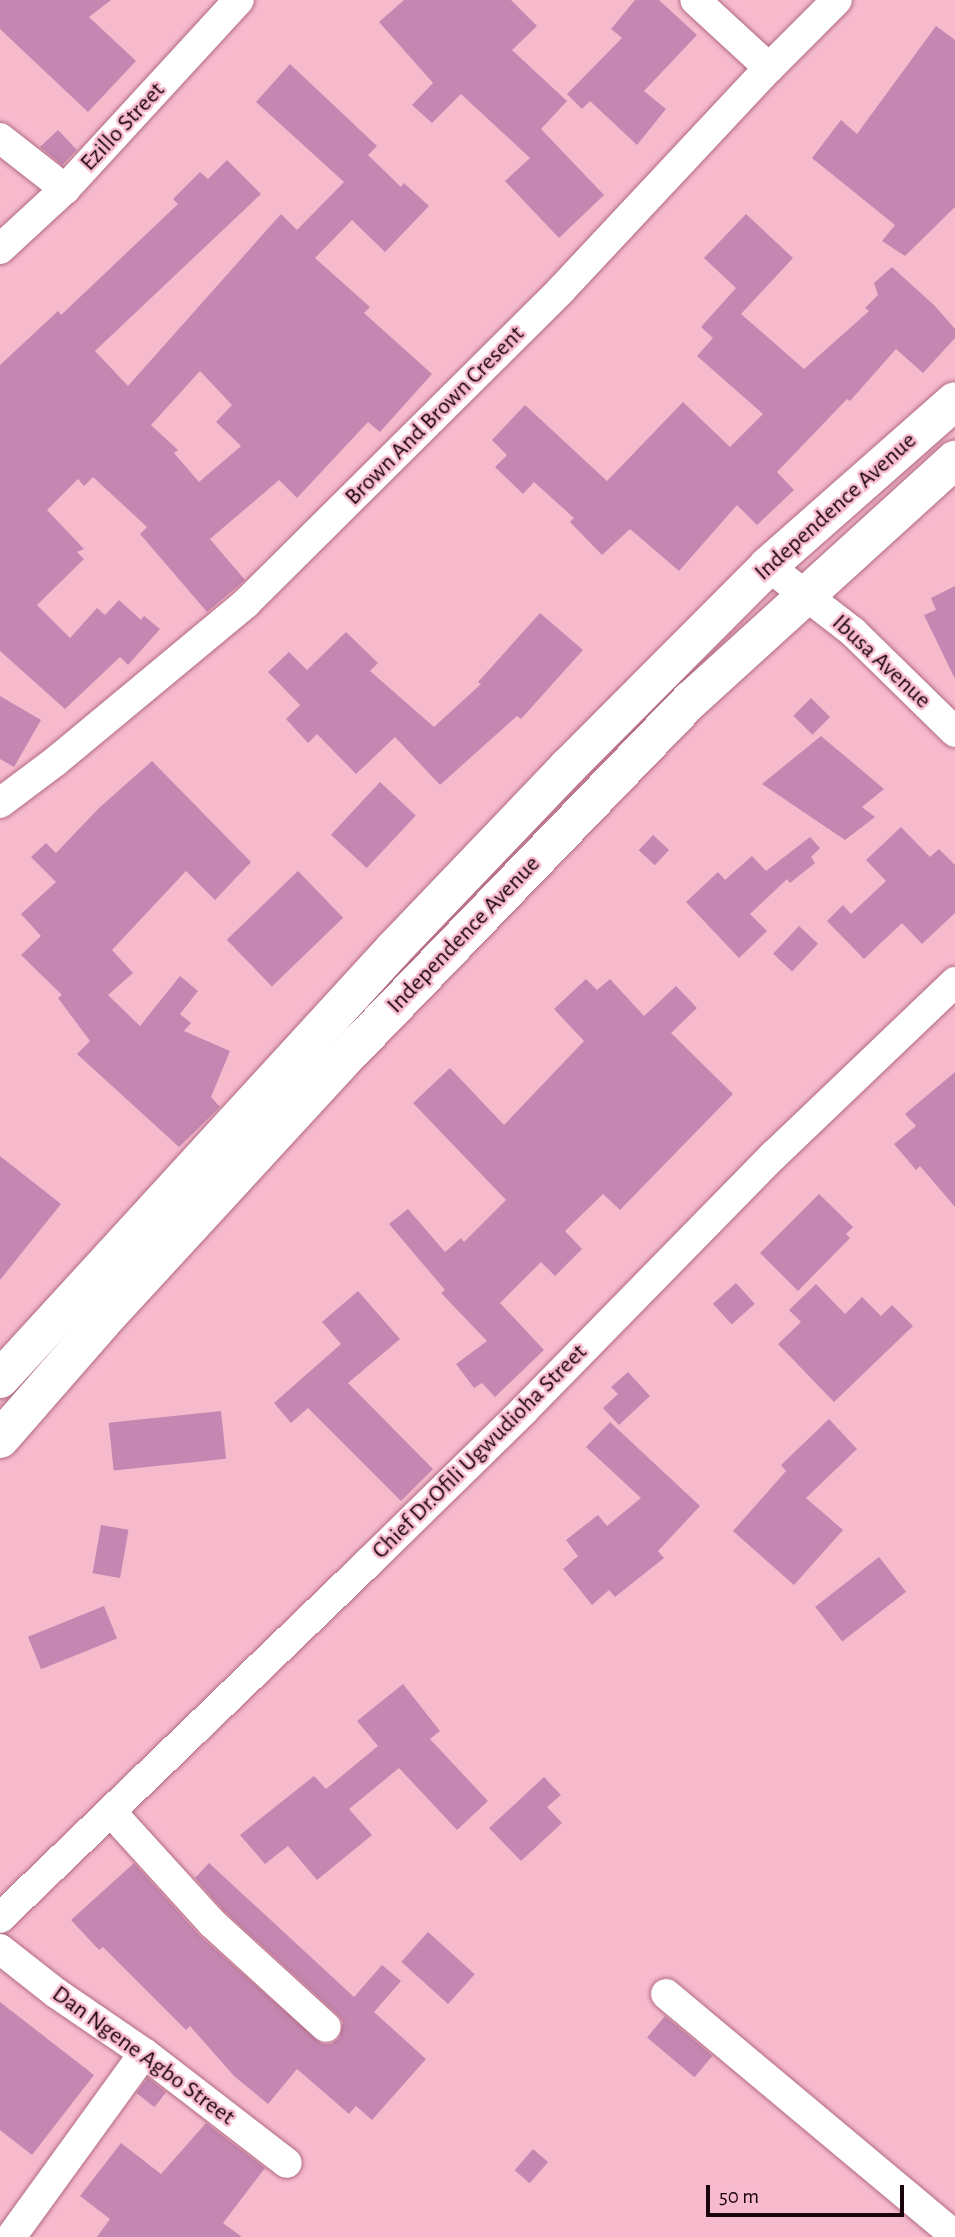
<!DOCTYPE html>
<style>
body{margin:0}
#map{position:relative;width:955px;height:2237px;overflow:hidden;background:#f7bacd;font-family:"Alegreya Sans",sans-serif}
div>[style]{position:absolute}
.building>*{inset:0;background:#c487b1;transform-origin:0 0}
.roads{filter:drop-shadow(0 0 2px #b06a82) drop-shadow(0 0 2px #b06a82)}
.minor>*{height:30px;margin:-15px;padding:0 15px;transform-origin:15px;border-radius:15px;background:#fff}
.major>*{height:38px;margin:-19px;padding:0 19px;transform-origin:19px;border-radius:19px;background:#fff}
span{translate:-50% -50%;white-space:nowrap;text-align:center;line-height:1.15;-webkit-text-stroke:5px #f7bacd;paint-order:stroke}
.street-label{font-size:24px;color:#1a030c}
.scale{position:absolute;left:706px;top:2185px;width:198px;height:32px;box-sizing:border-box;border:4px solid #1a030c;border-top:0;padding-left:9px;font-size:21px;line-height:24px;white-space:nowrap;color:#1a030c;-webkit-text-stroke:5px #f7bacd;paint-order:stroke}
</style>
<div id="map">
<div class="building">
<i style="clip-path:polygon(0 0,111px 0,89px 17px,136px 61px,88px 112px,0 29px)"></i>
<i style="clip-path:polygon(404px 0,511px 0,537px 26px,512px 50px,567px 101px,541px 129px,604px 195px,559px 238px,505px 181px,530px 158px,461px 94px,432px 123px,412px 105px,433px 83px,379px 22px)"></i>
<i style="clip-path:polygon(635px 0,659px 0,697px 35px,644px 91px,666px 109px,637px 145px,590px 101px,582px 109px,567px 94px,622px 38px,611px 29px)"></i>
<i style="clip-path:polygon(936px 26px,955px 40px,955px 207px,905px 256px,882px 241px,895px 225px,812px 158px,841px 120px,857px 134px)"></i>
<i style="clip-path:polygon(evenodd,290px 64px,377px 146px,368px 155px,401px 187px,404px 183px,429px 206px,385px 252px,352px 220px,315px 258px,370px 307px,364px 313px,432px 374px,380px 432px,368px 422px,297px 498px,279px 480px,210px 539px,245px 580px,207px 612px,140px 534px,147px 527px,93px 477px,84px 486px,78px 479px,47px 510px,84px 549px,77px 552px,84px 559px,37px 605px,70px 638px,97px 608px,105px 615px,119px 600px,141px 620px,144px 616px,160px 629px,128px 665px,120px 657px,65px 709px,0 651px,0 365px,58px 311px,61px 315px,178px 204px,173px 199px,200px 172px,208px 179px,227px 160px,261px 194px,95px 351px,128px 386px,281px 214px,297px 230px,344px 182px,256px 102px,290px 64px,200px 371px,232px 405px,216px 422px,241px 446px,199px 482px,174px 453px,178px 450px,151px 425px,200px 371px)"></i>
<i style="clip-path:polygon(58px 130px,77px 150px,62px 165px,40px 147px)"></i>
<i style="clip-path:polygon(746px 214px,793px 258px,741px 314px,804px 369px,869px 311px,865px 308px,878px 295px,874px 283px,892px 267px,935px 306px,955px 329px,955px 338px,923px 373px,896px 349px,850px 401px,847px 399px,777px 472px,794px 490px,757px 525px,737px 505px,679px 571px,630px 529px,602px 555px,570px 522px,574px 518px,534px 482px,523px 494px,495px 467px,507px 455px,492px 440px,525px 405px,607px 481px,683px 402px,730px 447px,763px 414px,697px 356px,713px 338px,701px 327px,736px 288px,704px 258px)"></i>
<i style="clip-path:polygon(955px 586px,955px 679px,924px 615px,936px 610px,931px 598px)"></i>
<i style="clip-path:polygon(540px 613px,583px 650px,521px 719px,517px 716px,440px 785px,395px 737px,356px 774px,317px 734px,308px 743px,286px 719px,300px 705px,268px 672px,289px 652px,307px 670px,346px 632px,378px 663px,370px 671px,434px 727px,481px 684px,478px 682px)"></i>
<i style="clip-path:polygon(0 696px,41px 720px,14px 767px,0 759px)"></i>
<i style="left:811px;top:698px;width:27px;height:25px;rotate:45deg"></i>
<i style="clip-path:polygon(821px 736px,884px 789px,862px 807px,875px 817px,845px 840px,762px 784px)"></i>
<i style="clip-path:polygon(152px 761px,251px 862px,215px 900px,186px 871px,112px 950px,133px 973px,108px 995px,140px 1026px,180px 976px,198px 991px,180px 1014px,191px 1023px,184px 1031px,230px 1051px,211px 1097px,220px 1107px,179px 1147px,77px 1054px,90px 1041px,58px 998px,62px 995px,21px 955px,41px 936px,21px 914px,56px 882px,31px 857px,46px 843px,56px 853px,99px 808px)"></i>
<i style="left:380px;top:782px;width:49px;height:72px;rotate:43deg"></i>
<i style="clip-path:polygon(901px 827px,930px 857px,939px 849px,955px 865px,955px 913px,922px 944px,902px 923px,864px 959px,827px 921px,843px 905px,851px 914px,886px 881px,866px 860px)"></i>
<i style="left:653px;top:835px;width:22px;height:21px;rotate:43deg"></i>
<i style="clip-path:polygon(810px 837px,820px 848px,811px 857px,815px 863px,790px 883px,787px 879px,750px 914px,767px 931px,739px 958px,686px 902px,718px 872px,725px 880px,752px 856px,766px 871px)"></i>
<i style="left:298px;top:871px;width:65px;height:99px;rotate:46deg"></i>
<i style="left:799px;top:926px;width:26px;height:38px;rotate:43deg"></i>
<i style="clip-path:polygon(586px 979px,597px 990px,610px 979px,644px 1016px,676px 986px,697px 1008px,671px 1033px,733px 1094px,620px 1210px,603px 1194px,565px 1231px,582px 1249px,555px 1276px,541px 1262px,500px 1303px,544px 1350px,495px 1397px,482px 1383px,474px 1388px,456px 1364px,487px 1341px,441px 1293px,445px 1290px,389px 1224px,408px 1209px,445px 1252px,461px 1238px,464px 1242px,506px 1200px,413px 1103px,450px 1068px,504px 1125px,584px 1041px,554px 1009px)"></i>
<i style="clip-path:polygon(955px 1072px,955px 1207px,920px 1166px,916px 1170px,894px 1144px,916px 1126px,905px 1114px)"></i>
<i style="clip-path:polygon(0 1156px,61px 1204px,0 1280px)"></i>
<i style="clip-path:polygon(819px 1194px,853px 1227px,846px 1234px,850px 1238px,798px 1291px,760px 1253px)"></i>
<i style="left:736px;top:1283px;width:28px;height:31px;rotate:48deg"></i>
<i style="clip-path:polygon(816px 1284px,845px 1314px,862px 1297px,881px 1316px,892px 1305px,913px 1326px,834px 1402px,778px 1344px,801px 1322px,789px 1310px)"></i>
<i style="clip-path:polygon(358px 1291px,400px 1339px,348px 1383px,433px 1469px,401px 1501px,308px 1408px,291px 1423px,274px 1403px,341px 1344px,322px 1322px)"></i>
<i style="clip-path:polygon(628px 1372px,650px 1396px,619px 1425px,603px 1408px,618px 1394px,611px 1387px)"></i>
<i style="left:221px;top:1411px;width:48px;height:113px;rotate:84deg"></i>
<i style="clip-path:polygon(829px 1419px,857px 1449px,806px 1498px,843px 1530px,794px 1585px,733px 1531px,786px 1471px,781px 1465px)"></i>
<i style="clip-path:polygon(610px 1422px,700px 1506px,658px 1551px,664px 1558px,615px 1597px,609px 1590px,592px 1605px,563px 1569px,578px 1556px,566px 1540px,598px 1515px,607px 1526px,641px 1498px,586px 1447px)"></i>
<i style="left:101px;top:1525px;width:28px;height:49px;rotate:10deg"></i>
<i style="left:879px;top:1557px;width:44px;height:81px;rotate:52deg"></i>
<i style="left:104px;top:1606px;width:35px;height:82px;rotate:68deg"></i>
<i style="clip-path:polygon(403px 1684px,440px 1731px,430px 1739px,488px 1801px,457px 1830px,399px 1768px,349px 1809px,372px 1835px,317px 1880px,288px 1846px,265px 1864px,240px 1835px,314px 1776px,326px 1789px,378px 1746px,357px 1721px)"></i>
<i style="clip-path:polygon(544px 1777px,561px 1795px,547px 1807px,562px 1823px,521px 1861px,489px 1828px)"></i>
<i style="clip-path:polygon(134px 1863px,200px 1936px,322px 2044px,331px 2044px,339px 2038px,343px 2022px,338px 2015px,224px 1911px,195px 1878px,209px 1863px,354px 1997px,382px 1965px,401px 1981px,374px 2012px,426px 2059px,372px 2120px,356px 2106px,349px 2114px,297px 2069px,268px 2104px,234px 2076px,190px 2026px,186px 2030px,103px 1947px,99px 1950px,71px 1920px)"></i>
<i style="left:428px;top:1932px;width:63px;height:40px;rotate:42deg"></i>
<i style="clip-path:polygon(0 2002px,94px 2075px,32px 2155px,0 2130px)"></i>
<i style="left:665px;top:2016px;width:62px;height:28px;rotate:40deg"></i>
<i style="left:148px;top:2078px;width:23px;height:19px;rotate:38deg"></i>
<i style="clip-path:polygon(206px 2123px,265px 2168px,223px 2223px,242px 2237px,97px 2237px,110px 2219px,80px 2196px,121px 2143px,161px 2174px)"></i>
<i style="left:533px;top:2149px;width:20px;height:28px;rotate:41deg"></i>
</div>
<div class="roads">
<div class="minor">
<i style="left:769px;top:68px;width:96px;rotate:-45deg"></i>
<i style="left:0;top:138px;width:83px;rotate:38.1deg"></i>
<i style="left:0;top:249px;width:88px;rotate:-42.7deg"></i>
<i style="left:65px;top:189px;width:257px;rotate:-47.4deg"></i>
<i style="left:768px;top:566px;width:108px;rotate:37.8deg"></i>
<i style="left:853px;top:632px;width:143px;rotate:44.4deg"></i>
<i style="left:0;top:803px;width:70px;rotate:-36.9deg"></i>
<i style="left:56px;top:761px;width:247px;rotate:-39.7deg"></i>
<i style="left:246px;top:603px;width:444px;rotate:-44.8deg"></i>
<i style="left:561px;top:290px;width:304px;rotate:-46.9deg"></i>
<i style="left:769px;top:68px;width:100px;rotate:-137.4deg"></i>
<i style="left:112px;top:1813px;width:149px;rotate:47.7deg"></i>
<i style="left:212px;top:1923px;width:154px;rotate:42.4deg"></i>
<i style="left:0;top:1918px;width:513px;rotate:-43.97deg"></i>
<i style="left:369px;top:1562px;width:217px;rotate:-44.4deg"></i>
<i style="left:524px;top:1410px;width:356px;rotate:-45.6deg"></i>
<i style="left:773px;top:1156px;width:252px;rotate:-43.7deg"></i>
<i style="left:0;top:1949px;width:71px;rotate:38.2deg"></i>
<i style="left:56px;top:1993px;width:107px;rotate:34.3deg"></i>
<i style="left:144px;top:2053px;width:180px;rotate:37.6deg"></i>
<i style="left:666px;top:1994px;width:377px;rotate:39.9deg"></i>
<i style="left:11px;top:2237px;width:227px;rotate:-54.1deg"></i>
</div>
<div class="major">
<i style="left:0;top:1379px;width:582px;rotate:-47.51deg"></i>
<i style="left:393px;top:950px;width:253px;rotate:-46.3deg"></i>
<i style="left:568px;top:767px;width:284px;rotate:-45.1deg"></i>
<i style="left:768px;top:566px;width:249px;rotate:-41.4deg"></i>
<i style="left:0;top:1439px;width:155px;rotate:-48.9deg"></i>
<i style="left:102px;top:1322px;width:362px;rotate:-47.4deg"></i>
<i style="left:347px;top:1056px;width:495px;rotate:-46deg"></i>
<i style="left:691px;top:700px;width:357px;rotate:-42.3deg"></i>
</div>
</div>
<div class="street-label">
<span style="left:123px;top:127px;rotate:-47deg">Ezillo Street</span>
<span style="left:435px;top:416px;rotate:-45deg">Brown And Brown Cresent</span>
<span style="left:836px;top:507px;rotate:-42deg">Independence Avenue</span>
<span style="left:881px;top:662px;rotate:43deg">Ibusa Avenue</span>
<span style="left:464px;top:935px;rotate:-46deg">Independence Avenue</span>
<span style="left:480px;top:1452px;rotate:-45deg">Chief Dr.Ofili Ugwudioha Street</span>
<span style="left:143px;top:2056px;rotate:36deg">Dan Ngene Agbo Street</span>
</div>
<div class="scale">50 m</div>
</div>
